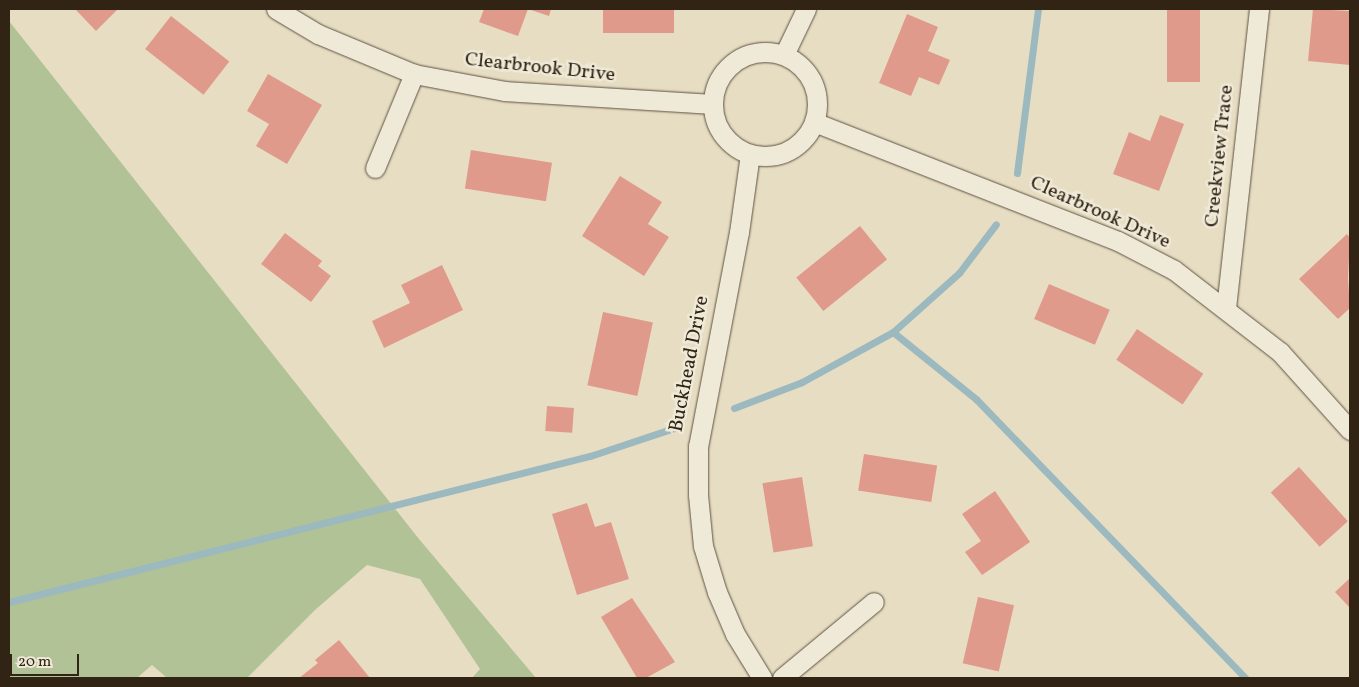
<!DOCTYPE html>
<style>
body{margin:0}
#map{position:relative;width:1359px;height:687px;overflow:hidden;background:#e7ddc3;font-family:Vollkorn,serif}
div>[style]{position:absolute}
.green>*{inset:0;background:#b1c297}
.stream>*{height:7px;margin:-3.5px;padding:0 3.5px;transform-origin:3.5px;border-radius:3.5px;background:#9bb9be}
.building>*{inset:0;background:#e09a8b;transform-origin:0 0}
.roads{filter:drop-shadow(0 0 1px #5f5240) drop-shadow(0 0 1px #5f5240)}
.street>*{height:19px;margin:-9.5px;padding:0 9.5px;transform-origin:9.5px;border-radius:9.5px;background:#efe9d8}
.street>.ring{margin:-9.5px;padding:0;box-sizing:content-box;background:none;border:19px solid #efe9d8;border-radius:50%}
span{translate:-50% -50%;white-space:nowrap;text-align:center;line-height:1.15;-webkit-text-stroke:5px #efe9d8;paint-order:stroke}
.street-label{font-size:20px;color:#322415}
.frame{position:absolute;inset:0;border:10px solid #322415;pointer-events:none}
.scale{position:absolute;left:10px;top:654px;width:69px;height:22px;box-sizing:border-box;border:2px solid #322415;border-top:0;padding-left:6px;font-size:15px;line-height:18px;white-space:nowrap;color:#322415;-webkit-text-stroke:4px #efe9d8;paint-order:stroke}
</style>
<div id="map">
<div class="green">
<i style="clip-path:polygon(9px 21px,419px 539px,536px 678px,472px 678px,480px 669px,420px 579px,367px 565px,315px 610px,247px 678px,167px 678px,152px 665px,137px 678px,9px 678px)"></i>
</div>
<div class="stream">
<i style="left:1017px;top:173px;width:165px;rotate:-82.7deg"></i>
<i style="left:893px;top:332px;width:107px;rotate:38.9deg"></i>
<i style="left:976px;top:399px;width:388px;rotate:46deg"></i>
<i style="left:734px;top:408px;width:73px;rotate:-20.9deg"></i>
<i style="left:802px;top:382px;width:104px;rotate:-28.8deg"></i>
<i style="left:893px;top:332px;width:89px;rotate:-41.8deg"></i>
<i style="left:959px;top:273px;width:61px;rotate:-52.9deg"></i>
<i style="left:9px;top:602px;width:599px;rotate:-14.11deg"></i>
<i style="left:590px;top:456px;width:89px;rotate:-18.4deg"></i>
</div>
<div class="building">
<i style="clip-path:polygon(75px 9px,118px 9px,96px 31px)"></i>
<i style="clip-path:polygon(484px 9px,528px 9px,518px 36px,479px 22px)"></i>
<i style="clip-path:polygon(528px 9px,551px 9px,549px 16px)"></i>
<i style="left:603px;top:9px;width:71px;height:24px"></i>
<i style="left:1167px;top:9px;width:33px;height:73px"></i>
<i style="clip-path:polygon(1313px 9px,1350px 11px,1350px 65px,1308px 61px)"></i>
<i style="clip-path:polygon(907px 14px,938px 27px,928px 51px,950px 60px,939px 85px,919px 77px,911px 96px,879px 83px)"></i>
<i style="left:171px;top:16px;width:74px;height:42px;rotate:38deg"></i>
<i style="clip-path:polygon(268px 74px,322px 105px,287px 164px,256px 146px,269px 124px,247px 111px)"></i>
<i style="clip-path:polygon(1160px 115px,1184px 124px,1159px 191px,1113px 174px,1129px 132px,1150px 141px)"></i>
<i style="left:471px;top:150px;width:82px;height:39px;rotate:9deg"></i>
<i style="clip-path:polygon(620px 176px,662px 202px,648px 224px,669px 237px,644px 276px,582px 236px)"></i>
<i style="left:860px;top:226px;width:43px;height:82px;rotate:51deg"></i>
<i style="clip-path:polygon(285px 233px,322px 261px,318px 266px,331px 276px,311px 302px,261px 264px)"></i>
<i style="clip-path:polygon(1347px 234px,1350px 238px,1348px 278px,1350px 308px,1338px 319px,1299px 279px)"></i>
<i style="clip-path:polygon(442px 265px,463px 310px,384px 348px,372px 321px,410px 303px,401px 285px)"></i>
<i style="left:1049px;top:284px;width:66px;height:38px;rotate:23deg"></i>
<i style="left:603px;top:312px;width:51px;height:75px;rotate:12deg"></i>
<i style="left:1137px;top:329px;width:80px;height:37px;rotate:34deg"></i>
<i style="left:547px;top:406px;width:27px;height:25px;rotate:4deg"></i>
<i style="left:864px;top:454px;width:74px;height:37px;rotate:9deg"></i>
<i style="left:1299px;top:467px;width:73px;height:38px;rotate:48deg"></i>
<i style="left:802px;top:477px;width:70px;height:40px;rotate:81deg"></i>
<i style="clip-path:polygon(995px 491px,1030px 542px,982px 575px,965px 552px,981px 541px,962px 514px)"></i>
<i style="clip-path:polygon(587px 503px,595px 527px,611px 522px,629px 579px,577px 595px,552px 514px)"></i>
<i style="clip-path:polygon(1350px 578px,1350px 608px,1335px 592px)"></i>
<i style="left:978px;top:597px;width:37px;height:68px;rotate:13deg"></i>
<i style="clip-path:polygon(632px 598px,675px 662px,646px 678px,637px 678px,601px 617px)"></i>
<i style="clip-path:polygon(339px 640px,370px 678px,299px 678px,318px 663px,315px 660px)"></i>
</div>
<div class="roads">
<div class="street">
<i style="left:276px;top:9px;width:49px;rotate:30.8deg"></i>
<i style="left:318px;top:34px;width:104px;rotate:22.6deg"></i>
<i style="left:414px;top:74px;width:93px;rotate:10.6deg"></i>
<i style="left:505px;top:91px;width:207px;rotate:3.6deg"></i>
<i class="ring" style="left:713px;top:52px;width:85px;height:85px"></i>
<i style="left:784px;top:55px;width:51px;rotate:-64.4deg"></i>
<i style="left:814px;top:122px;width:326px;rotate:21.4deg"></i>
<i style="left:1118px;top:241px;width:63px;rotate:27.4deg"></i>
<i style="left:1174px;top:270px;width:134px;rotate:37.7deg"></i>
<i style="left:1280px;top:352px;width:105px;rotate:48.1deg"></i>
<i style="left:750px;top:154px;width:79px;rotate:98deg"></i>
<i style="left:739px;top:232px;width:218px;rotate:100.8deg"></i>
<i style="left:698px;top:446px;width:49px;rotate:90deg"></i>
<i style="left:698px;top:495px;width:51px;rotate:84.4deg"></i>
<i style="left:703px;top:546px;width:48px;rotate:73.1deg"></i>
<i style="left:717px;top:592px;width:46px;rotate:66.8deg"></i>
<i style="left:735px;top:634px;width:52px;rotate:58.5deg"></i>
<i style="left:375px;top:168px;width:102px;rotate:-67.5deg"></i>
<i style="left:1226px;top:308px;width:301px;rotate:-83.7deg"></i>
<i style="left:782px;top:678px;width:119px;rotate:-39.6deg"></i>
</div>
</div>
<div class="street-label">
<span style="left:540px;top:68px;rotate:6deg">Clearbrook Drive</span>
<span style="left:1220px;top:156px;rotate:-84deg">Creekview Trace</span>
<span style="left:1100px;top:213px;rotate:24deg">Clearbrook Drive</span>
<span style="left:690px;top:364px;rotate:-79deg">Buckhead Drive</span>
</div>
<div class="frame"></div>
<div class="scale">20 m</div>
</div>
